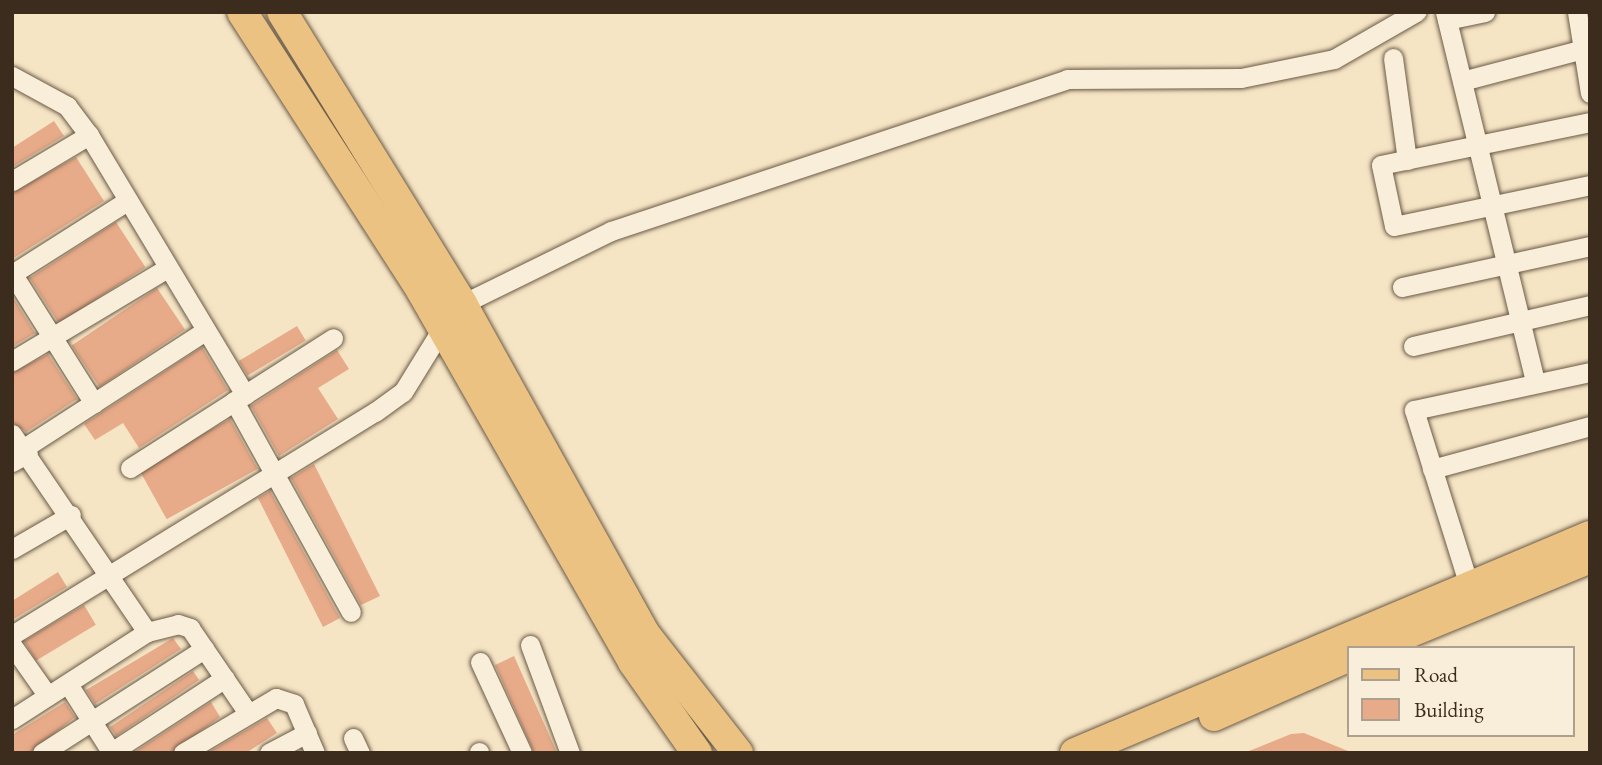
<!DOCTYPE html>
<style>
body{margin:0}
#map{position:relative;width:1602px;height:765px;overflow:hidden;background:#f6e5c4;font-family:"EB Garamond",serif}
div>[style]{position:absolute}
.building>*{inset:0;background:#e8ab89;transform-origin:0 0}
.roads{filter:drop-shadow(0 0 2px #6a5a47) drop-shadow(0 0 2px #6a5a47)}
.minor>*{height:19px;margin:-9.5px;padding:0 9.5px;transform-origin:9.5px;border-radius:9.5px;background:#f9eed9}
.primary>*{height:30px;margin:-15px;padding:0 15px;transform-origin:15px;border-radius:15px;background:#ebc282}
span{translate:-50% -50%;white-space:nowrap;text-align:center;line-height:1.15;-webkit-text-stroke:5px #f9eed9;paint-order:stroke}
.frame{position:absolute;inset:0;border:14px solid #3b2c1d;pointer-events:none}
.legend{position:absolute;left:1347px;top:646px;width:228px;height:91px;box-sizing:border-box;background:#f9eed9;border:2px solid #ada08e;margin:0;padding:9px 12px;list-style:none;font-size:21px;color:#3b2c1d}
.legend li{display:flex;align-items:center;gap:14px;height:35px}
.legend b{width:35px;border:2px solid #ada08e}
</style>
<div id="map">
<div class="building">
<i style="clip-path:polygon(54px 121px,64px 136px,12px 167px,12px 148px)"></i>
<i style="clip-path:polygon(76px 157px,104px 201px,12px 259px,12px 193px)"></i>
<i style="left:116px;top:222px;width:54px;height:103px;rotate:57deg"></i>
<i style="left:157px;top:288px;width:50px;height:103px;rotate:56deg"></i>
<i style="clip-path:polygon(12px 296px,35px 333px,12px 347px)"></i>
<i style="left:297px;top:326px;width:17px;height:68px;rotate:59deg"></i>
<i style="clip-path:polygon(202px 347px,228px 390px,139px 448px,123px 423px,95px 440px,84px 424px)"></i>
<i style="clip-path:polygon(337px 350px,349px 369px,318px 388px,338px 419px,279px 456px,251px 406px)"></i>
<i style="clip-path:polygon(48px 354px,77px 399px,26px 432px,12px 422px,12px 373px)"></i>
<i style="left:230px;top:419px;width:57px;height:104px;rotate:61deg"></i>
<i style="clip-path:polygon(314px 464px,380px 596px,361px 605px,291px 478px)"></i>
<i style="clip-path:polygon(270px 491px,340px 618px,323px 627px,258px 498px)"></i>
<i style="clip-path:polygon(58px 572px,67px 587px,12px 620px,12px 601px)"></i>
<i style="left:84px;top:605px;width:23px;height:70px;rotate:59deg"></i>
<i style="clip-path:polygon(173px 638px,181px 649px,95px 704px,86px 690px)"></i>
<i style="clip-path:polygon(514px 656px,554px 746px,557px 753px,534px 753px,495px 665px)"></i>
<i style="left:193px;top:671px;width:11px;height:100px;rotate:56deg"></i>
<i style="clip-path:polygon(65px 702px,75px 717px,30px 753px,12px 753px,12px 735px)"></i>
<i style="clip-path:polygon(211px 702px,220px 717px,171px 753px,133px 753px)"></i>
<i style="clip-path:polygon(267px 718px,277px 733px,246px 753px,207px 753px)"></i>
<i style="clip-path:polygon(1304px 733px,1353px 753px,1244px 753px,1291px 734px)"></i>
</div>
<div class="roads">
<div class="minor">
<i style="left:1445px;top:12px;width:380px;rotate:76.3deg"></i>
<i style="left:1577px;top:12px;width:82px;rotate:80.9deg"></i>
<i style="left:1447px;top:20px;width:39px;rotate:-12deg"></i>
<i style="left:1393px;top:58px;width:103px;rotate:82.2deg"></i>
<i style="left:12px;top:76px;width:63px;rotate:28.6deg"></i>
<i style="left:67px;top:106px;width:36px;rotate:53deg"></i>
<i style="left:89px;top:135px;width:303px;rotate:59deg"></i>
<i style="left:1462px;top:81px;width:125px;rotate:-14.8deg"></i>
<i style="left:1590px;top:122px;width:213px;rotate:168.4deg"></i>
<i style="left:1381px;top:165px;width:62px;rotate:78deg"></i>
<i style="left:1394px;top:226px;width:200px;rotate:-11.8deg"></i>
<i style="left:12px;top:181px;width:90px;rotate:-30.9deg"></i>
<i style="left:12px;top:273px;width:154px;rotate:57.8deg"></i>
<i style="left:12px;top:274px;width:136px;rotate:-32.4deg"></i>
<i style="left:1402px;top:287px;width:192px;rotate:-12.3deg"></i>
<i style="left:454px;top:308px;width:175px;rotate:-26.1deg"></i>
<i style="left:611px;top:231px;width:481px;rotate:-18.4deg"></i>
<i style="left:1067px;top:79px;width:174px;rotate:-0.3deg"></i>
<i style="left:1241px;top:78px;width:95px;rotate:-11.5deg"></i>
<i style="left:1334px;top:59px;width:95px;rotate:-29.8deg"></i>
<i style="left:1413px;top:346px;width:182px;rotate:-13deg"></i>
<i style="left:12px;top:361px;width:177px;rotate:-30.9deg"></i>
<i style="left:234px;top:401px;width:241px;rotate:61deg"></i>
<i style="left:12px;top:434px;width:240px;rotate:55.7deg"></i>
<i style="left:24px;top:448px;width:216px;rotate:-32.9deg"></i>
<i style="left:12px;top:462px;width:18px;rotate:-29deg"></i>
<i style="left:130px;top:468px;width:241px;rotate:-32.6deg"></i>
<i style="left:1432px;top:469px;width:164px;rotate:-15.2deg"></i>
<i style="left:12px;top:549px;width:68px;rotate:-30deg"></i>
<i style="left:1472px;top:595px;width:194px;rotate:-107.4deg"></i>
<i style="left:1414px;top:410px;width:180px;rotate:-12.2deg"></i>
<i style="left:12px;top:635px;width:426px;rotate:-31.6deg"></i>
<i style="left:375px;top:412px;width:34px;rotate:-36deg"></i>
<i style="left:403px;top:392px;width:76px;rotate:-58.4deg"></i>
<i style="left:12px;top:645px;width:62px;rotate:54.8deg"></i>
<i style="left:530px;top:645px;width:115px;rotate:69.7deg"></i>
<i style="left:480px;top:662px;width:100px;rotate:65.2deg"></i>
<i style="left:68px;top:684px;width:82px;rotate:57.5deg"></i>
<i style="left:12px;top:719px;width:161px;rotate:-32.8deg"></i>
<i style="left:147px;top:632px;width:32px;rotate:-14deg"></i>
<i style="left:178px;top:624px;width:13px;rotate:18deg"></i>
<i style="left:190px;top:628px;width:103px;rotate:55.7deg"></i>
<i style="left:353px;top:738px;width:17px;rotate:65deg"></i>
<i style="left:479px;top:752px;width:1px;rotate:90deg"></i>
<i style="left:42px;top:753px;width:193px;rotate:-32.7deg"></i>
<i style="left:110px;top:753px;width:137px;rotate:-33.1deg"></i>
<i style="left:183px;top:753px;width:108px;rotate:-30.6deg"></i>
<i style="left:276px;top:698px;width:19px;rotate:18deg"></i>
<i style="left:294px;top:704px;width:53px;rotate:66.8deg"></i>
<i style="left:269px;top:753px;width:43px;rotate:-27.8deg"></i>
</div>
<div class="primary">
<i style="left:242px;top:12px;width:331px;rotate:57.2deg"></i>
<i style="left:421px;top:290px;width:428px;rotate:60.3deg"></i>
<i style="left:633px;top:662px;width:111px;rotate:54.9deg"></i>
<i style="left:282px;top:12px;width:343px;rotate:58.3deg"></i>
<i style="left:462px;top:304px;width:377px;rotate:61deg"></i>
<i style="left:645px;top:634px;width:151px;rotate:52deg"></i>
<i style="left:1372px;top:648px;width:236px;rotate:-22.4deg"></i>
<i style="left:1214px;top:716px;width:146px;rotate:-23.8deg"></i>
<i style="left:1075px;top:753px;width:559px;rotate:-22.85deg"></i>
</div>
</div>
<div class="frame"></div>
<ul class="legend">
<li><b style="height:9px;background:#ebc282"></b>Road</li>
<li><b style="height:19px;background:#e8ab89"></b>Building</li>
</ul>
</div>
